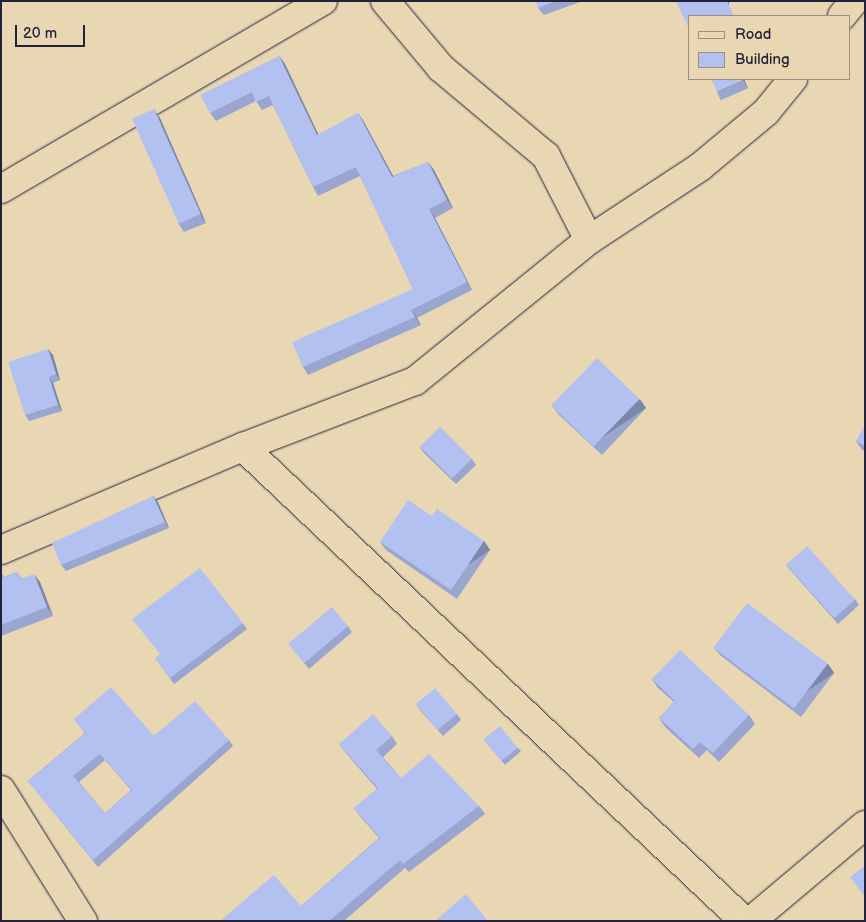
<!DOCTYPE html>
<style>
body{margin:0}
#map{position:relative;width:866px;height:922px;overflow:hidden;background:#e9d7b4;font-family:"Balsamiq Sans",sans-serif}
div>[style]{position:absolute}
.roads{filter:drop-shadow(0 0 1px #22223b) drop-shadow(0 0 1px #22223b)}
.minor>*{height:28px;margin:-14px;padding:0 14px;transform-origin:14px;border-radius:14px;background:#e9d7b4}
.wall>*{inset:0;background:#9aa6cf;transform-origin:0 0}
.shaded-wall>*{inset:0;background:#7d87a9;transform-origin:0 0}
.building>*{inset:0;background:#b3c1f1;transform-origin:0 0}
span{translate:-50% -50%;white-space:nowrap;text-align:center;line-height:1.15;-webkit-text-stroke:4.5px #e9d7b4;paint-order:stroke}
.frame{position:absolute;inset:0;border:2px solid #22223b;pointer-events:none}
.legend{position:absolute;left:688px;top:15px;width:162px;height:65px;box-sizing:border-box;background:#e9d7b4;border:1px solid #998f84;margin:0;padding:6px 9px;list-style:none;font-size:15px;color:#22223b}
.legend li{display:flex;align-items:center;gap:10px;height:25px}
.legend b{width:25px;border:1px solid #998f84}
.scale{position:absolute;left:15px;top:25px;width:70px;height:22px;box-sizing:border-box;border:2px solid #22223b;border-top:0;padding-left:6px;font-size:15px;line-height:18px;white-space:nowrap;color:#22223b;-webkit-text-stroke:4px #e9d7b4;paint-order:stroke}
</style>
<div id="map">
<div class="roads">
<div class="minor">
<i style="left:385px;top:1px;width:87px;rotate:50.1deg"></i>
<i style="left:441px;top:68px;width:137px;rotate:40deg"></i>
<i style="left:546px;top:156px;width:94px;rotate:62.9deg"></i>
<i style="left:842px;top:16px;width:19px;rotate:-51deg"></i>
<i style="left:1px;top:189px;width:373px;rotate:-30.3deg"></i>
<i style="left:243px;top:447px;width:690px;rotate:43.41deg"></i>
<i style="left:1px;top:550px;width:263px;rotate:-23.1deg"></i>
<i style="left:243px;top:447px;width:184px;rotate:-21deg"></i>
<i style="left:415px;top:381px;width:224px;rotate:-39deg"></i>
<i style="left:589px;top:240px;width:133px;rotate:-33.3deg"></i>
<i style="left:700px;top:167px;width:86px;rotate:-39.8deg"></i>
<i style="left:766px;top:112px;width:43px;rotate:-50.7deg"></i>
<i style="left:1px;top:790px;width:155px;rotate:58deg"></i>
<i style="left:751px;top:921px;width:149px;rotate:-40.1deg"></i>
</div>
</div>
<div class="wall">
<i style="clip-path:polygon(536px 1px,583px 1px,544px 15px,538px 8px)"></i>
<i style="clip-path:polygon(279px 56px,285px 64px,318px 135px,358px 113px,364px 122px,393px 176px,428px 162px,434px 170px,453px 208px,435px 218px,472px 290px,417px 318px,421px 325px,308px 375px,303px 367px,413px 289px,360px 176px,318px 196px,313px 187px,273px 105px,262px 110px,256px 101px,216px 121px,210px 113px)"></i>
<i style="left:744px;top:79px;width:10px;height:30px;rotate:66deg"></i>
<i style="clip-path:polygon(160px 118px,206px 223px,184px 232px,178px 223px)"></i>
<i style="clip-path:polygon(48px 349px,53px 355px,60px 380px,53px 383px,62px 411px,29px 421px,25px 415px)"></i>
<i style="clip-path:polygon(552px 406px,646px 408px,602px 455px,559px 415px)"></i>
<i style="clip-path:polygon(865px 426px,865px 451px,862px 450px,856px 441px)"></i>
<i style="clip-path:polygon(420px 447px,472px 459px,476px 465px,456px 484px,424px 453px)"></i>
<i style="clip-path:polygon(153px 496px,158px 502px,169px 528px,66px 571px,61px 565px)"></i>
<i style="clip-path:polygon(432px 516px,484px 541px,490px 550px,457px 599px,386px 550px,380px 542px)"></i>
<i style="clip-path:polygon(786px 565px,855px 599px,859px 605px,838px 624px,791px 571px)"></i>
<i style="clip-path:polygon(1px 572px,4px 577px,17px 572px,21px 578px,40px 582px,53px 616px,1px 636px)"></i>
<i style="clip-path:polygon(243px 623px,247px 629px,174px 684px,155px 658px)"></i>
<i style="clip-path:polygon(348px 626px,352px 632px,309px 669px,289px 644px)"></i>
<i style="clip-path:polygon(713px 647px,828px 664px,834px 673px,801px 717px,720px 655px)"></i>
<i style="clip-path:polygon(652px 679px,749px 715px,755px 724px,719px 762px,707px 750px,699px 758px,665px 727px,659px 718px,674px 702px,658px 688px)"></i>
<i style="clip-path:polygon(416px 704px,457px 714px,461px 720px,443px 736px,420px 710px)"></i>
<i style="clip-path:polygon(evenodd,74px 719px,154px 736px,229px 740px,233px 746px,98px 867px,28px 781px,85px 733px,74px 719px,105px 760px,131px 790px,105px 813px,79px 782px,105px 760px)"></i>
<i style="clip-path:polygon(392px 736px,397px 744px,383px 757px,401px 778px,479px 806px,485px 814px,409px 872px,405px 868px,344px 921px,220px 921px,301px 906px,379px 838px,360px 816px,354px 808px,377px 789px,345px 752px,339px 744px)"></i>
<i style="clip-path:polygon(484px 740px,518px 748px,521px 751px,505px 765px)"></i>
</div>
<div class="shaded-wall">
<i style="left:727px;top:1px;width:2px;height:17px"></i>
<i style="clip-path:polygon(279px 56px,285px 64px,323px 144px,317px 135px)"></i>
<i style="clip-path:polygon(742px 79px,744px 79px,748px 88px)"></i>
<i style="clip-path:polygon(154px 109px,160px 118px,206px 223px,200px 214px)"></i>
<i style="clip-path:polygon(358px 113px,364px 122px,398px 185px,392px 177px)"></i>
<i style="clip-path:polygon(428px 162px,434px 170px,453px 208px,447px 200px)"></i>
<i style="clip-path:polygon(429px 209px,435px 218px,472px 290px,467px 282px)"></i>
<i style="clip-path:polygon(411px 310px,417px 318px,421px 325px,415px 317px)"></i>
<i style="clip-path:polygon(48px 349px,53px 355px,60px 380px,56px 374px)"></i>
<i style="clip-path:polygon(49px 377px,53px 383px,62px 411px,58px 405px)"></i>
<i style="left:640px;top:399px;width:11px;height:65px;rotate:56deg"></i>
<i style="clip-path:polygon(153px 496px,158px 502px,169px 528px,165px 522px)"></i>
<i style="left:484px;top:541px;width:11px;height:59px;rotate:56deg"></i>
<i style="clip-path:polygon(34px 574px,40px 582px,53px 616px,47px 607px)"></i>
<i style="left:828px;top:664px;width:11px;height:55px;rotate:56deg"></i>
</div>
<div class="building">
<i style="clip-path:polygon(536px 1px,556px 1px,538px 8px)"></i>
<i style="clip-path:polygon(676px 1px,727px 1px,734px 16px,690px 16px,690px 31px)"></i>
<i style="clip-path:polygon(279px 56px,317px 135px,358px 113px,392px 177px,428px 162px,447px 200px,429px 209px,467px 282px,411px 310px,415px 317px,303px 367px,292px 342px,413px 289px,356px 167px,313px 187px,269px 96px,256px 102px,252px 92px,210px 113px,200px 95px)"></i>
<i style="clip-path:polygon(711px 79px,742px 79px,717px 91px)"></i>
<i style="left:154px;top:109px;width:115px;height:24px;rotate:66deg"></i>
<i style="clip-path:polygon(48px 349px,56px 374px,49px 377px,58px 405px,25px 415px,8px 362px)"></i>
<i style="left:597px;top:358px;width:59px;height:66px;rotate:44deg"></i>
<i style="clip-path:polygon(865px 426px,865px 446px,856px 441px)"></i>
<i style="left:440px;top:427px;width:45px;height:28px;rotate:45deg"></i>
<i style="clip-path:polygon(153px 496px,165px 522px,61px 565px,52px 543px)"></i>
<i style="clip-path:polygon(408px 500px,432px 516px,437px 509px,484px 541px,451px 590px,380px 542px)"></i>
<i style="left:807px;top:546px;width:72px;height:28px;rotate:48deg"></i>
<i style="clip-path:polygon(200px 568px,243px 623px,170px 678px,155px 658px,160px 654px,132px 619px)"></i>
<i style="clip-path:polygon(17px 572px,20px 579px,34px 574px,47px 607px,1px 625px,1px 576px,2px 578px)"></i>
<i style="left:747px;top:603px;width:101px;height:56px;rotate:37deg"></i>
<i style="left:332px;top:607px;width:25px;height:57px;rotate:50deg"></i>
<i style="clip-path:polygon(680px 650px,749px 715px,713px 753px,700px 742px,693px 749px,659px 718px,675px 701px,652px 679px)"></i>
<i style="clip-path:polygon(evenodd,111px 687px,154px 736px,195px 701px,229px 740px,93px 860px,28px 781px,86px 733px,74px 719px,111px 687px,100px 754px,132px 790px,105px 813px,73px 776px,100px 754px)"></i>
<i style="left:435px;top:688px;width:34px;height:25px;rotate:50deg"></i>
<i style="clip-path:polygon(373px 714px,392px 736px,376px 750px,401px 778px,429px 754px,479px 806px,403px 864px,400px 860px,329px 921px,220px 921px,274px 875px,301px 906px,380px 838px,354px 808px,378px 788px,339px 744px)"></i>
<i style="left:500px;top:726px;width:28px;height:21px;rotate:51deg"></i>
<i style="clip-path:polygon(865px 866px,865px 895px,864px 896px,850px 877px)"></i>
<i style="clip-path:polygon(466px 894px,488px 921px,435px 921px)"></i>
</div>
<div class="frame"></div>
<ul class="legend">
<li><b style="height:6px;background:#e9d7b4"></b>Road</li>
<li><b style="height:14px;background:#b3c1f1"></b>Building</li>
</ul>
<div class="scale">20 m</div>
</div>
